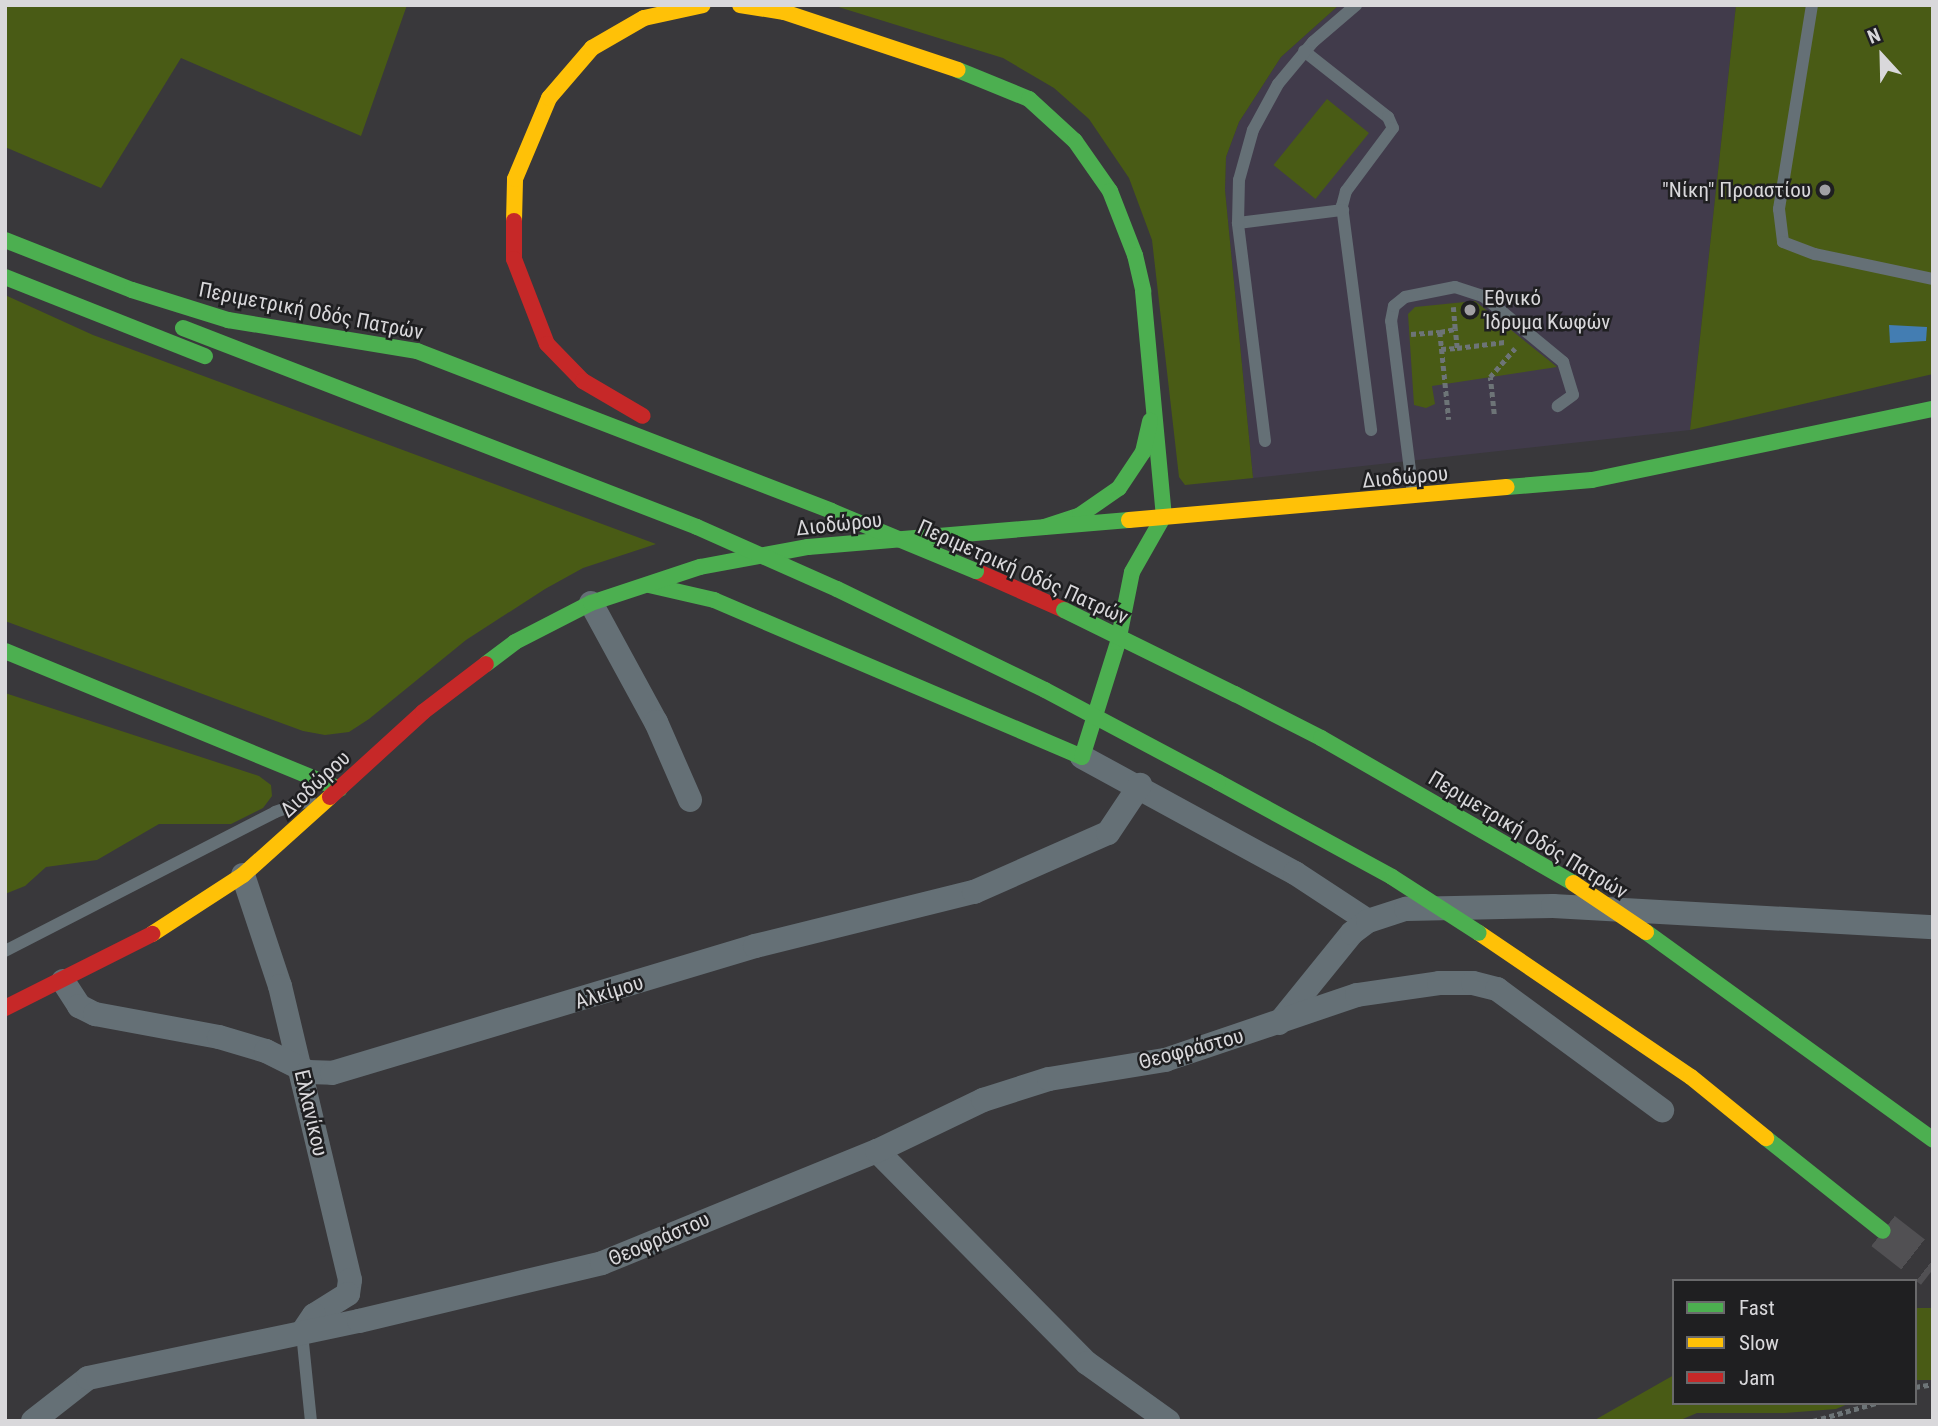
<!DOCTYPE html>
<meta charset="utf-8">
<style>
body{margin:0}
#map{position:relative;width:1938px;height:1426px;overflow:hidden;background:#39383b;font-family:"Roboto Condensed",sans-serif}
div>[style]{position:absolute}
.education>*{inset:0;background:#413b4b}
.green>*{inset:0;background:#495b15;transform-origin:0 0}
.water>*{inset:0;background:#437db2}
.highway-tunnel>*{height:38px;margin-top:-19px;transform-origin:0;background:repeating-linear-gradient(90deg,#515053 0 38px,transparent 0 57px)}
.path>*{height:4.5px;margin-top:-2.25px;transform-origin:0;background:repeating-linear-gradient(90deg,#6d7477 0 5px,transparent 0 8.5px)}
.lane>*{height:12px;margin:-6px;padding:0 6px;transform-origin:6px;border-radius:6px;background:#657076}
.street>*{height:24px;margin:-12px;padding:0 12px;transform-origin:12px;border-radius:12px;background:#657076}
.fast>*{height:16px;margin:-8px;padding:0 8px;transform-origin:8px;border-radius:8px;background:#4caf50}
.slow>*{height:16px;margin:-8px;padding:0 8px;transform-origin:8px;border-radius:8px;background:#ffc107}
.jam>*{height:16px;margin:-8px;padding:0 8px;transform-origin:8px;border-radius:8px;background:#c62828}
.fast-bridge>*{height:16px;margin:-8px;padding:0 8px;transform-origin:8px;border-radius:8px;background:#4caf50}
.slow-bridge>*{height:16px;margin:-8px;padding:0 8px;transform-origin:8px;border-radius:8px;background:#ffc107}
.dots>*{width:19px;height:19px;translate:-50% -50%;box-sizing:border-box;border:4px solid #1f1f21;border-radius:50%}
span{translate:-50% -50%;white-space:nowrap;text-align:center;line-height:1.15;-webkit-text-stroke:5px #1f1f21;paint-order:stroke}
.poi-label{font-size:21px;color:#d9d8db}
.right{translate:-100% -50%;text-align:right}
.left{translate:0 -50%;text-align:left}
.street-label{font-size:21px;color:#d9d8db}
.frame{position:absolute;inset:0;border:7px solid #d9d8db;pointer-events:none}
.legend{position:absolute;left:1672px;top:1279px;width:245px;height:126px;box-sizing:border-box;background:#1f1f21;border:2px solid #69696b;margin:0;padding:9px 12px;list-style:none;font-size:21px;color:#d9d8db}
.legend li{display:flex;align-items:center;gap:14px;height:35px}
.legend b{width:35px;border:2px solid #69696b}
.north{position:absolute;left:1847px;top:21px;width:70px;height:70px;-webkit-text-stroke:5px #1f1f21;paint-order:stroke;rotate:338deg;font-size:19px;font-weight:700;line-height:28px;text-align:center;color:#d9d8db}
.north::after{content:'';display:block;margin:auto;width:24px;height:32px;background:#d9d8db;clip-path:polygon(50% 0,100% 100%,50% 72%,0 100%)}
</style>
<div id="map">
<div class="education">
<i style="clip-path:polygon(1339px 5px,1736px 5px,1690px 430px,1253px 478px,1225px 190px,1226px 157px,1239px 122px,1281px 57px)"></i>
</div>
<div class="green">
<i style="clip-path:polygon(5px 5px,407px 5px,361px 136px,181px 58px,101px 188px,5px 147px)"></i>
<i style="clip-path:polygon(832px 5px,1339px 5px,1281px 57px,1239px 122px,1226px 157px,1225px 190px,1253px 478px,1185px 485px,1179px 477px,1152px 240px,1129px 178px,1089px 119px,1054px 88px,1003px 58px)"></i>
<i style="clip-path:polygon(1736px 5px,1933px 5px,1933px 374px,1690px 430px)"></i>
<i style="left:1327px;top:99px;width:54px;height:85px;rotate:39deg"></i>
<i style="clip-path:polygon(5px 295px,93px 335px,656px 544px,583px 568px,545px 589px,466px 640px,369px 719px,349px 732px,325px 735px,303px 731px,5px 621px)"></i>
<i style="clip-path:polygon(1475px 301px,1557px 367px,1432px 386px,1435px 404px,1426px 408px,1414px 405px,1408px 314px,1415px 307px)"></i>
<i style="clip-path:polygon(5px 693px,259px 776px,271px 785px,272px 796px,263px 808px,231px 824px,159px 824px,97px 860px,46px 867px,25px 886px,5px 894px)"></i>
<i style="left:1933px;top:1308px;width:72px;height:18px;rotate:90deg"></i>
<i style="clip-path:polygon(1674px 1375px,1674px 1403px,1850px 1403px,1836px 1409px,1785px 1413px,1697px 1413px,1678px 1421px,1593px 1421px)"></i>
</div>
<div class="water">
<i style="clip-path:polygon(1889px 325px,1927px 327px,1926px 341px,1890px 343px)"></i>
</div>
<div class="highway-tunnel">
<i style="left:1883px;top:1231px;width:63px;rotate:38deg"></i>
</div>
<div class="path">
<i style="left:1440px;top:332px;width:15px;rotate:-11deg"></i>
<i style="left:1455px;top:329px;width:22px;rotate:-95deg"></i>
<i style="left:1411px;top:334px;width:29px;rotate:-4deg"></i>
<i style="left:1440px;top:332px;width:88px;rotate:84.2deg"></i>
<i style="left:1457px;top:348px;width:48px;rotate:-7.1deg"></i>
<i style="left:1441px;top:349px;width:16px;rotate:-4deg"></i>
<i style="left:1457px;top:348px;width:19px;rotate:-96deg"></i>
<i style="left:1494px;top:414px;width:37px;rotate:-96deg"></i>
<i style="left:1490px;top:377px;width:38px;rotate:-49deg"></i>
<i style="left:1915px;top:1387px;width:18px;rotate:-9deg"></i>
<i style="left:1813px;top:1421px;width:66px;rotate:-15.9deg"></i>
</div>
<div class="lane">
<i style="left:1812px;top:5px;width:207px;rotate:99.2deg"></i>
<i style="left:1779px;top:209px;width:33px;rotate:83deg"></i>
<i style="left:1783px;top:242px;width:34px;rotate:21deg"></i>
<i style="left:1815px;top:254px;width:121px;rotate:12deg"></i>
<i style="left:1304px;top:51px;width:107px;rotate:38.2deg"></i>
<i style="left:1388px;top:117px;width:12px;rotate:66deg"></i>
<i style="left:1393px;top:128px;width:79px;rotate:126.7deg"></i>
<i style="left:1346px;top:191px;width:16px;rotate:105deg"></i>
<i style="left:1342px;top:206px;width:226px;rotate:82.6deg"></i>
<i style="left:1238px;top:223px;width:106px;rotate:-7.1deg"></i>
<i style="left:1265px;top:441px;width:220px;rotate:-97.1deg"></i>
<i style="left:1238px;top:223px;width:43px;rotate:-88.7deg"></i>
<i style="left:1239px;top:180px;width:52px;rotate:-74.4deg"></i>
<i style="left:1253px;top:130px;width:52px;rotate:-61.5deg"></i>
<i style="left:1278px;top:84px;width:55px;rotate:-50.2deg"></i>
<i style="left:1313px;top:42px;width:57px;rotate:-40.7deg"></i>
<i style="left:1413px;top:494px;width:174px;rotate:-97.2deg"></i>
<i style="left:1391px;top:321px;width:15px;rotate:-79deg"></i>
<i style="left:1394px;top:306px;width:14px;rotate:-39deg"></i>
<i style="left:1405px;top:297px;width:51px;rotate:-11.3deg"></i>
<i style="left:1455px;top:287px;width:29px;rotate:18deg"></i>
<i style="left:1483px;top:296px;width:104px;rotate:39.5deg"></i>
<i style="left:1563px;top:362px;width:34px;rotate:73deg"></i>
<i style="left:1573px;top:395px;width:19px;rotate:144deg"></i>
<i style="left:5px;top:951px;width:304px;rotate:-27.2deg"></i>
<i style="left:275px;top:812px;width:37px;rotate:-19deg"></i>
<i style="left:302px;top:1333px;width:88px;rotate:84.2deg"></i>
</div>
<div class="street">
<i style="left:591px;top:603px;width:136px;rotate:61.4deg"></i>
<i style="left:656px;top:722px;width:85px;rotate:66.4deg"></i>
<i style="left:1082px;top:757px;width:243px;rotate:28.6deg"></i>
<i style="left:1295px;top:873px;width:87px;rotate:33.3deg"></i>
<i style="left:243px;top:875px;width:117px;rotate:71.6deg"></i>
<i style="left:280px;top:986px;width:302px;rotate:76.6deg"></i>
<i style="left:350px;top:1280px;width:14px;rotate:98deg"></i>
<i style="left:348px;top:1294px;width:40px;rotate:148deg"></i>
<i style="left:314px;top:1315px;width:22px;rotate:124deg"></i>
<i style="left:63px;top:981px;width:30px;rotate:57deg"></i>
<i style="left:79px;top:1006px;width:18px;rotate:27deg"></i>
<i style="left:95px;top:1014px;width:126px;rotate:10.5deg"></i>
<i style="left:219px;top:1037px;width:49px;rotate:16.6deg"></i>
<i style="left:266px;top:1051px;width:47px;rotate:26.6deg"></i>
<i style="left:308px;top:1072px;width:24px;rotate:2deg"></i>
<i style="left:332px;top:1073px;width:442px;rotate:-16.7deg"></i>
<i style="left:755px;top:946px;width:226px;rotate:-13.9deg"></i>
<i style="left:974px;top:892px;width:146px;rotate:-23.8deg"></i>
<i style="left:1108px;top:833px;width:58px;rotate:-56.3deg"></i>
<i style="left:1279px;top:1023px;width:116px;rotate:-51deg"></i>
<i style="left:1352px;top:933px;width:20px;rotate:-37deg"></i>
<i style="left:1368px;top:921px;width:40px;rotate:-18deg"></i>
<i style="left:1406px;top:909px;width:147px;rotate:-1.2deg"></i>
<i style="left:1553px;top:906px;width:381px;rotate:3.2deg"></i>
<i style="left:877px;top:1151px;width:298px;rotate:45.3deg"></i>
<i style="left:1087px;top:1363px;width:100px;rotate:35.6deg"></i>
<i style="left:33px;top:1421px;width:70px;rotate:-38deg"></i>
<i style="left:88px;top:1378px;width:277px;rotate:-11.9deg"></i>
<i style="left:359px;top:1321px;width:250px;rotate:-13.4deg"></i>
<i style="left:602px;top:1263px;width:297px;rotate:-22.2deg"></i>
<i style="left:877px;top:1151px;width:118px;rotate:-25.7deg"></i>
<i style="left:983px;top:1100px;width:69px;rotate:-17.7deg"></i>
<i style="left:1049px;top:1079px;width:118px;rotate:-9.3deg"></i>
<i style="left:1165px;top:1060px;width:203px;rotate:-18.7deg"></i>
<i style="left:1357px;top:995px;width:83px;rotate:-8.3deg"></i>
<i style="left:1439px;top:983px;width:34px"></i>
<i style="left:1473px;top:983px;width:25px;rotate:14deg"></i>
<i style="left:1497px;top:989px;width:205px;rotate:36.3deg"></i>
</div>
<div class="fast">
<i style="left:958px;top:70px;width:77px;rotate:22.2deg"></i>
<i style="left:1029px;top:99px;width:62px;rotate:42.4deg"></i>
<i style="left:1075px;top:141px;width:61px;rotate:55deg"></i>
<i style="left:1110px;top:191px;width:69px;rotate:68.7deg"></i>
<i style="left:1135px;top:255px;width:37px;rotate:77deg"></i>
<i style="left:1143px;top:291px;width:226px;rotate:84.7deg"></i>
<i style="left:5px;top:240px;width:136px;rotate:21.5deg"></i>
<i style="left:132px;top:290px;width:101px;rotate:17.4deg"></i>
<i style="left:228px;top:320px;width:192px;rotate:9.3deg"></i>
<i style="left:417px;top:351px;width:444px;rotate:21.1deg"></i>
<i style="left:5px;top:277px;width:215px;rotate:21.6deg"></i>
<i style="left:183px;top:328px;width:551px;rotate:21.16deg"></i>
<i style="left:1507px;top:487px;width:85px;rotate:-4.7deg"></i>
<i style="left:1592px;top:480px;width:348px;rotate:-11.8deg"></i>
<i style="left:1044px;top:527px;width:38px;rotate:-18deg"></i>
<i style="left:1080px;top:515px;width:47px;rotate:-34.7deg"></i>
<i style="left:1119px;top:488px;width:43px;rotate:-56.3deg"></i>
<i style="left:1143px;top:452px;width:32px;rotate:-77deg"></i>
<i style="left:649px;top:585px;width:67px;rotate:13deg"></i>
<i style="left:714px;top:600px;width:400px;rotate:23.1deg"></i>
<i style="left:1082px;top:757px;width:121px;rotate:-72.6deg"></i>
<i style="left:1118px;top:642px;width:71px;rotate:-78.7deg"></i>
<i style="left:1132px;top:572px;width:64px;rotate:-60.3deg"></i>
<i style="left:837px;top:589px;width:231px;rotate:25.9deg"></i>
<i style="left:5px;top:651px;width:362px;rotate:22.4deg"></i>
<i style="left:486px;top:664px;width:36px;rotate:-37deg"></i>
<i style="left:515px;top:642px;width:85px;rotate:-27.2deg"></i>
<i style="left:591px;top:603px;width:115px;rotate:-18.3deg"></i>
<i style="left:700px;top:567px;width:110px;rotate:-10.5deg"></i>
<i style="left:808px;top:547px;width:322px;rotate:-4.8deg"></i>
<i style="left:1235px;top:694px;width:97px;rotate:27.1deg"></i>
<i style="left:1321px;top:738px;width:291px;rotate:29.9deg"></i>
<i style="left:1218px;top:782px;width:198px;rotate:28.6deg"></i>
<i style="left:1646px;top:932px;width:354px;rotate:35.9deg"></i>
<i style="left:1766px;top:1138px;width:149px;rotate:38.5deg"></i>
</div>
<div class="slow">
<i style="left:740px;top:5px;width:45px;rotate:9deg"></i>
<i style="left:784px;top:12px;width:183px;rotate:18.4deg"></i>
<i style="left:514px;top:221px;width:42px;rotate:-88.6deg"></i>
<i style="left:515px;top:179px;width:88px;rotate:-67.2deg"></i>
<i style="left:549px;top:98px;width:66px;rotate:-49.3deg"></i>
<i style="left:592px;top:48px;width:60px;rotate:-30deg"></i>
<i style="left:644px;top:18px;width:60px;rotate:-12.4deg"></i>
<i style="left:1129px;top:520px;width:379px;rotate:-5deg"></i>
<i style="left:1479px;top:933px;width:256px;rotate:34.2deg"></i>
<i style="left:1691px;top:1077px;width:97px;rotate:39.1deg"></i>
<i style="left:152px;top:934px;width:108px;rotate:-33deg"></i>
<i style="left:243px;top:875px;width:117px;rotate:-41.9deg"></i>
</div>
<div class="jam">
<i style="left:514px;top:221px;width:38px;rotate:90deg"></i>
<i style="left:514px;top:259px;width:91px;rotate:68.8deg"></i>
<i style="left:547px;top:344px;width:52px;rotate:45.8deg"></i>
<i style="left:583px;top:381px;width:69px;rotate:30.3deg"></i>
<i style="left:976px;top:571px;width:96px;rotate:23.9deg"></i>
<i style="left:330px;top:797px;width:126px;rotate:-42.4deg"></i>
<i style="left:423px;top:712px;width:79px;rotate:-37.3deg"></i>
<i style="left:5px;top:1008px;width:165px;rotate:-26.7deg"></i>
</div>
<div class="fast-bridge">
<i style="left:831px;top:511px;width:157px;rotate:22.5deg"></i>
<i style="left:697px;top:527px;width:153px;rotate:23.9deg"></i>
<i style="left:1064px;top:610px;width:191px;rotate:26.2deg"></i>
<i style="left:1045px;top:690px;width:196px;rotate:28deg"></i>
<i style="left:1392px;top:877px;width:103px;rotate:32.8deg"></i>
</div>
<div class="slow-bridge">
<i style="left:1573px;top:883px;width:88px;rotate:33.9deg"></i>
</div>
<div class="dots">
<i style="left:1825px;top:190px;background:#a1a0a3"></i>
<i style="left:1470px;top:310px;background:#a1a0a3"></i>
</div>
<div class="poi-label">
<span class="right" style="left:1811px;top:190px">"Νίκη" Προαστίου</span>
<span class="left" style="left:1484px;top:310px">Εθνικό<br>Ίδρυμα Κωφών</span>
</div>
<div class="street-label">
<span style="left:311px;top:311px;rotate:11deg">Περιμετρική Οδός Πατρών</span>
<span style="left:1405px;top:477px;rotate:-5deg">Διοδώρου</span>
<span style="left:839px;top:524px;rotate:-6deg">Διοδώρου</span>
<span style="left:1023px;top:572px;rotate:24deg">Περιμετρική Οδός Πατρών</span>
<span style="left:315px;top:784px;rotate:-43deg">Διοδώρου</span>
<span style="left:1528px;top:835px;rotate:31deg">Περιμετρική Οδός Πατρών</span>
<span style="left:609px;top:992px;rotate:-17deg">Αλκίμου</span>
<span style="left:1191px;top:1049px;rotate:-15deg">Θεοφράστου</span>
<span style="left:311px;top:1113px;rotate:77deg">Ελλανίκου</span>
<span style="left:659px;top:1239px;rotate:-23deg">Θεοφράστου</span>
</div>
<div class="frame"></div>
<ul class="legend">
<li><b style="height:9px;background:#4caf50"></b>Fast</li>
<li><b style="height:9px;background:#ffc107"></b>Slow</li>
<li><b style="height:9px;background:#c62828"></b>Jam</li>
</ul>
<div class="north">N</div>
</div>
